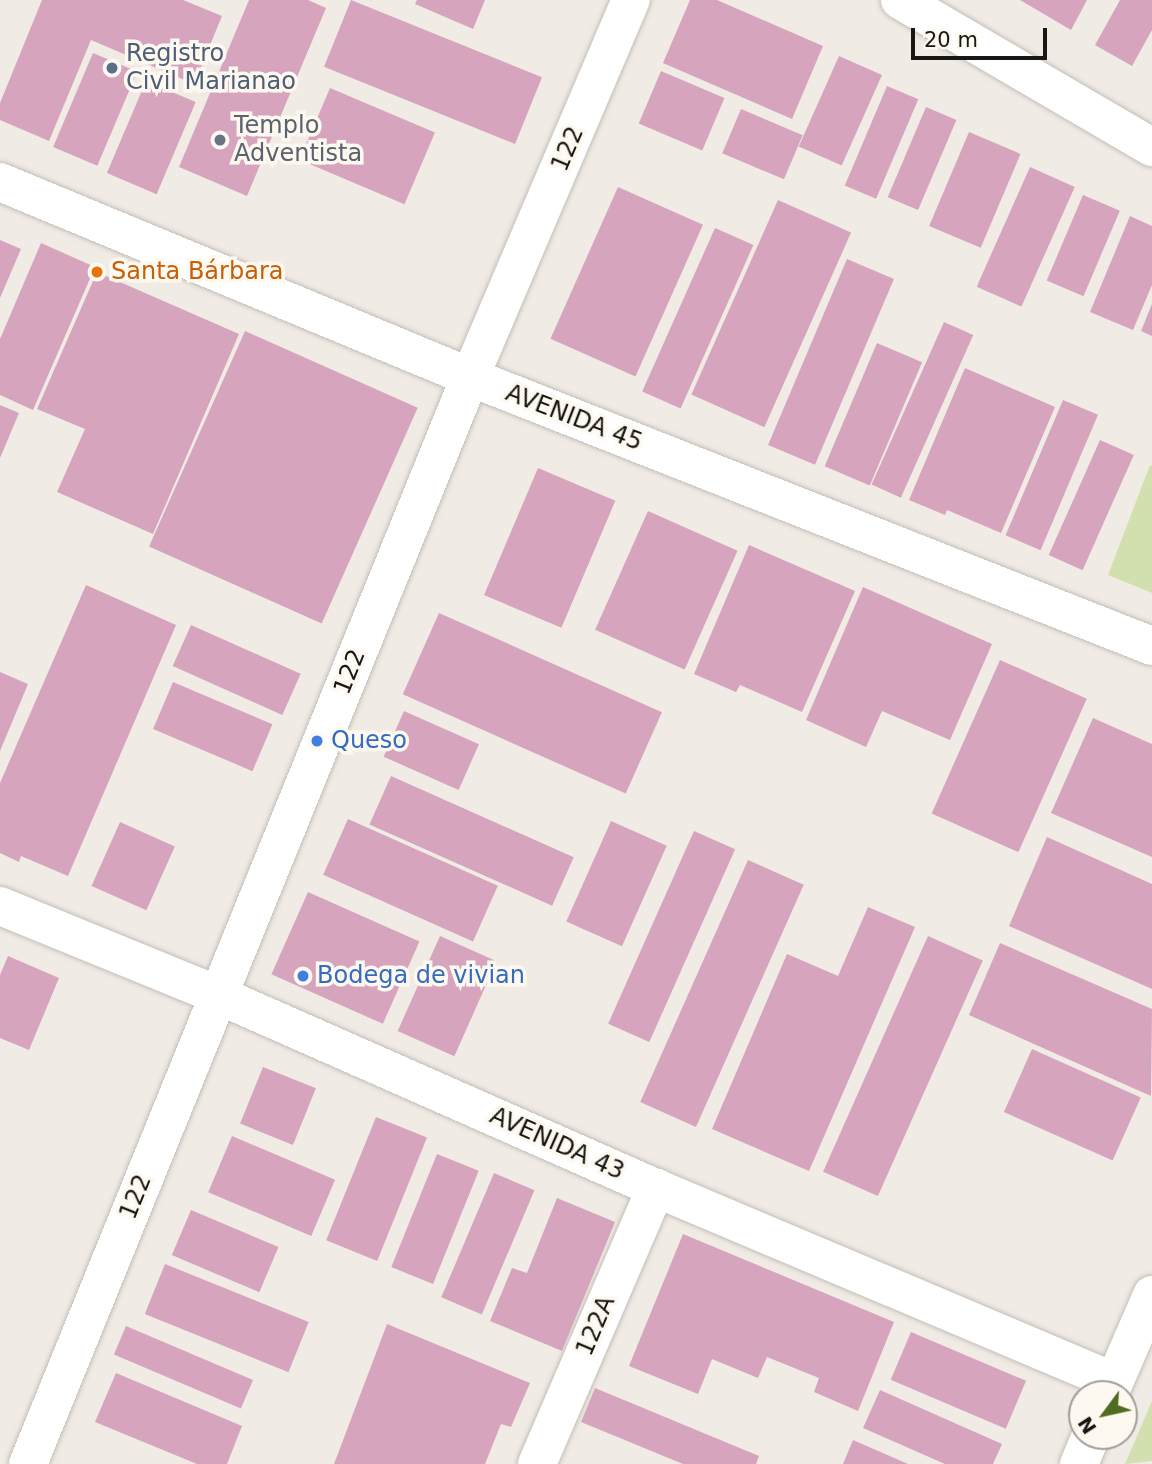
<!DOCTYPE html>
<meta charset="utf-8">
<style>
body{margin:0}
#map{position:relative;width:1152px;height:1464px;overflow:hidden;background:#f0ebe4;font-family:"DejaVu Sans",sans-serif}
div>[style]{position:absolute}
.green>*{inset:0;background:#d2e0af}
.building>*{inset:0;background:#d6a4bd;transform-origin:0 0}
.roads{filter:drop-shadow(0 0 2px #c3beb7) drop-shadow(0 0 2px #c3beb7)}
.minor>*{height:38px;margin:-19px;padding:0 19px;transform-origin:19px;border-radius:19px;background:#fff}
.tertiary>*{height:38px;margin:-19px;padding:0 19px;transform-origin:19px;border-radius:19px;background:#fff}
.dots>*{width:19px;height:19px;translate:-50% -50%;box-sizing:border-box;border:4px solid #fdf9f1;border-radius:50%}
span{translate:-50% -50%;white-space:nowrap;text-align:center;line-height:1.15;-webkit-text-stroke:7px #fdf9f1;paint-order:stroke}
.service-label{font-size:24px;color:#4e5e75}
.left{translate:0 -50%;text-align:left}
.worship-label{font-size:24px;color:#5b616d}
.street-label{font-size:24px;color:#181714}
.food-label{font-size:24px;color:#c56008}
.shop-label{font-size:24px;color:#366cbe}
.north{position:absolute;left:1068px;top:1380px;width:70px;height:70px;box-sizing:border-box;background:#fdf9f1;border:2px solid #a19f99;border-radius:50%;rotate:237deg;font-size:19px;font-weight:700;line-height:28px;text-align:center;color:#181714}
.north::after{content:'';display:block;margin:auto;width:24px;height:32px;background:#4f6c20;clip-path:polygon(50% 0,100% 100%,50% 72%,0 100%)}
.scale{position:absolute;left:911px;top:28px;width:136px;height:32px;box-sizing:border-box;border:4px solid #181714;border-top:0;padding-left:9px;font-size:21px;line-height:24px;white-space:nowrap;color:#181714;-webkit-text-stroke:5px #fdf9f1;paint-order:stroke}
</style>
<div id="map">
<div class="green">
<i style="clip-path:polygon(1150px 465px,1152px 466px,1152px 593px,1108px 575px)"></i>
<i style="clip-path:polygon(1152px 1401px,1152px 1461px,1125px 1464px)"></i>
</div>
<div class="building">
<i style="clip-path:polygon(42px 0,183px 0,222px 16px,194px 84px,91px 40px,49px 141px,0 120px,0 103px)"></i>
<i style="clip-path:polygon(249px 0,308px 0,326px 8px,247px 196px,179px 167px)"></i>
<i style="left:351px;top:0;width:206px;height:72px;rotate:22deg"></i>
<i style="clip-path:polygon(417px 0,485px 0,473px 29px,415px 4px)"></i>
<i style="clip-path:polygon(690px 0,717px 0,823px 46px,792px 119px,663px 63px)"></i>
<i style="clip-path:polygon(1020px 0,1087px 0,1071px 30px)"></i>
<i style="clip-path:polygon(1120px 0,1152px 0,1152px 30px,1132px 66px,1095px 45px)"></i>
<i style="left:93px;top:53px;width:48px;height:102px;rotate:23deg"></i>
<i style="left:839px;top:56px;width:47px;height:99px;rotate:24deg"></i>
<i style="left:661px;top:71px;width:69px;height:57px;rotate:23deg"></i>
<i style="left:146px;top:81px;width:54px;height:100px;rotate:23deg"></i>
<i style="left:887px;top:86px;width:34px;height:108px;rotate:23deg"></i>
<i style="left:330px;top:88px;width:114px;height:78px;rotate:23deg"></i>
<i style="left:926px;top:107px;width:33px;height:98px;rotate:23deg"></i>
<i style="left:741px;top:109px;width:67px;height:48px;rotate:23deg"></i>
<i style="left:969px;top:132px;width:56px;height:102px;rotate:23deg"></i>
<i style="left:1030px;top:167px;width:49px;height:131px;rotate:24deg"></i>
<i style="left:618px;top:187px;width:93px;height:166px;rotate:24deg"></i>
<i style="left:1083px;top:195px;width:40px;height:93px;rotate:23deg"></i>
<i style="left:778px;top:200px;width:80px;height:213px;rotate:24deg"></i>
<i style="clip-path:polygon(1130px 216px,1152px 226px,1152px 285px,1133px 330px,1090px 312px)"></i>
<i style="left:715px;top:228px;width:42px;height:179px;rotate:24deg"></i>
<i style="clip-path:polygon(0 240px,21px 249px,0 298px)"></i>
<i style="clip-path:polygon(41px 243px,95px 267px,33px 410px,0 395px,0 339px)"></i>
<i style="left:847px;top:259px;width:51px;height:202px;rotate:23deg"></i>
<i style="clip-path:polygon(97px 272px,239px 334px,153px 534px,57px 492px,85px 429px,37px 409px)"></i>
<i style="clip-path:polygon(1152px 304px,1152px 336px,1141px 331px)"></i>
<i style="left:944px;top:322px;width:32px;height:178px;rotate:24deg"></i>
<i style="left:245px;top:331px;width:189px;height:236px;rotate:24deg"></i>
<i style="left:877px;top:343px;width:49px;height:134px;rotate:23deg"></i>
<i style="clip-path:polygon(965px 368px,1055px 407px,1001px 533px,947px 510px,945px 515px,909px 500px)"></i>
<i style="left:1063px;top:400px;width:38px;height:147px;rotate:23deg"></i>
<i style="clip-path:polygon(0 405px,19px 413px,0 458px)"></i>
<i style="left:1100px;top:440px;width:37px;height:126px;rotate:24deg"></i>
<i style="left:538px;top:468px;width:84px;height:138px;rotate:23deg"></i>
<i style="left:648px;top:511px;width:98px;height:130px;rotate:24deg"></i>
<i style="clip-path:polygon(749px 545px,855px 591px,802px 712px,740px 685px,736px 692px,694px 674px)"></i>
<i style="clip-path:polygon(86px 585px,176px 625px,68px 876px,21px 856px,19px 862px,0 853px,0 783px)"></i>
<i style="clip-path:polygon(863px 587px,992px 644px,950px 740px,882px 711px,866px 747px,806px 720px)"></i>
<i style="left:439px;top:613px;width:244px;height:89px;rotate:24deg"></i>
<i style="left:191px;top:625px;width:120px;height:45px;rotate:24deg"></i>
<i style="left:1000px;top:660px;width:95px;height:168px;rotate:24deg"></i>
<i style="clip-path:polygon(0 672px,28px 684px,0 751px)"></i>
<i style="left:173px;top:682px;width:108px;height:51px;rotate:23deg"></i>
<i style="left:404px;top:711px;width:82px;height:50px;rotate:24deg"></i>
<i style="clip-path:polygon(1093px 718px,1152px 744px,1152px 857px,1051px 813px)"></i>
<i style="left:391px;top:776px;width:200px;height:53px;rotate:24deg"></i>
<i style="left:348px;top:819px;width:164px;height:61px;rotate:24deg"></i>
<i style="left:611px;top:821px;width:61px;height:110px;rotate:24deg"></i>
<i style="left:120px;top:822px;width:60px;height:70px;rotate:24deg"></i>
<i style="left:694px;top:831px;width:45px;height:211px;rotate:24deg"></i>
<i style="clip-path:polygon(1047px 837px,1152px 884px,1152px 989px,1009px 926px)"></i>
<i style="left:748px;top:860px;width:61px;height:265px;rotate:24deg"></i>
<i style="left:308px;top:892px;width:122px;height:90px;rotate:24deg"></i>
<i style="clip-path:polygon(868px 907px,915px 927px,809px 1171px,712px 1129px,787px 954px,838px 976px)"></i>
<i style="left:440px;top:936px;width:62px;height:104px;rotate:24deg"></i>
<i style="left:928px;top:936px;width:60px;height:258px;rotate:24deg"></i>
<i style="clip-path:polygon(1000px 943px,1152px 1009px,1151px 1096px,969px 1015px)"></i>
<i style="clip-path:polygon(8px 956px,59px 978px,29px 1050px,0 1038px,0 975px)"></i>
<i style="left:1032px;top:1049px;width:119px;height:69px;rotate:24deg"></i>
<i style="left:263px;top:1067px;width:57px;height:61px;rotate:22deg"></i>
<i style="left:376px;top:1117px;width:55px;height:133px;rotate:22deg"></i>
<i style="left:232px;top:1136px;width:112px;height:61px;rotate:23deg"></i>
<i style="left:437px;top:1154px;width:45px;height:122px;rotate:22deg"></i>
<i style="left:494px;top:1173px;width:44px;height:135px;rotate:23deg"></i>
<i style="clip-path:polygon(557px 1198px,615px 1222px,562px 1351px,490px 1321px,512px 1268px,527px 1273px)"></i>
<i style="left:191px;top:1210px;width:95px;height:49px;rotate:23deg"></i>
<i style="clip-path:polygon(683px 1234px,894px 1322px,858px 1411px,814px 1392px,819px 1378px,767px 1357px,758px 1378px,712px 1359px,698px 1394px,629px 1366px)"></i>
<i style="left:165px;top:1264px;width:155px;height:54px;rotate:22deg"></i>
<i style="clip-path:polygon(387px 1324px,530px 1383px,511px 1427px,501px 1424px,485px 1464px,334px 1464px)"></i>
<i style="left:126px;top:1326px;width:138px;height:31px;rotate:23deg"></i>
<i style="left:911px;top:1332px;width:125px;height:52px;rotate:23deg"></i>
<i style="clip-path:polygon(116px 1373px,242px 1426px,227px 1464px,197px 1464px,95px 1422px)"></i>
<i style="clip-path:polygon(595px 1388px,759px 1456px,756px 1464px,683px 1464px,581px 1422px)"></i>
<i style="clip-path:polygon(880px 1390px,1002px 1444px,993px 1464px,945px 1464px,863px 1428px)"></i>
<i style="clip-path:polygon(853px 1440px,908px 1464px,843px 1464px)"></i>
</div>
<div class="roads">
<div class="minor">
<i style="left:900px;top:0;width:292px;rotate:30.3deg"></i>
<i style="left:0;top:906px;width:235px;rotate:22.2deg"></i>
<i style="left:218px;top:995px;width:479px;rotate:23.8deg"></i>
<i style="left:656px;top:1188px;width:497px;rotate:22.9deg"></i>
<i style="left:28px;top:1464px;width:1173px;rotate:-67.87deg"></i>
<i style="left:470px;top:377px;width:410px;rotate:-66.9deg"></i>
<i style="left:537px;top:1464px;width:301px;rotate:-66.7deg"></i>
</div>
<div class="tertiary">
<i style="left:0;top:182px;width:509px;rotate:22.53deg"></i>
<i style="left:470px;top:377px;width:733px;rotate:21.53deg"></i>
<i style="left:1109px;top:1394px;width:108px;rotate:-66.5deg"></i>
<i style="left:1079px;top:1464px;width:30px;rotate:-67deg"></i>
</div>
</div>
<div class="dots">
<i style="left:112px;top:68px;background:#5c6f8a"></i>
<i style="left:220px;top:140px;background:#6b7280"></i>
<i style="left:97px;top:272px;background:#e8710a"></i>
<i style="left:317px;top:741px;background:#3f7fe0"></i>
<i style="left:303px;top:976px;background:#3f7fe0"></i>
</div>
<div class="service-label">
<span class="left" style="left:126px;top:68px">Registro<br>Civil Marianao</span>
</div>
<div class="worship-label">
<span class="left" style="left:234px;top:140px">Templo<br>Adventista</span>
</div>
<div class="street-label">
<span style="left:568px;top:149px;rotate:-67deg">122</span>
<span style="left:574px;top:418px;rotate:21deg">AVENIDA 45</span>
<span style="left:350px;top:672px;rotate:-68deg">122</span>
<span style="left:557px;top:1144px;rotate:24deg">AVENIDA 43</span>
<span style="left:136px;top:1197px;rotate:-68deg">122</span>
<span style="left:596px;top:1326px;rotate:-67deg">122A</span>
</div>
<div class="food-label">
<span class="left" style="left:111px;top:272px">Santa Bárbara</span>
</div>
<div class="shop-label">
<span class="left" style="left:331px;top:741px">Queso</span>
<span class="left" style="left:317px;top:976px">Bodega de vivian</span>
</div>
<div class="north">N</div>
<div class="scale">20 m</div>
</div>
